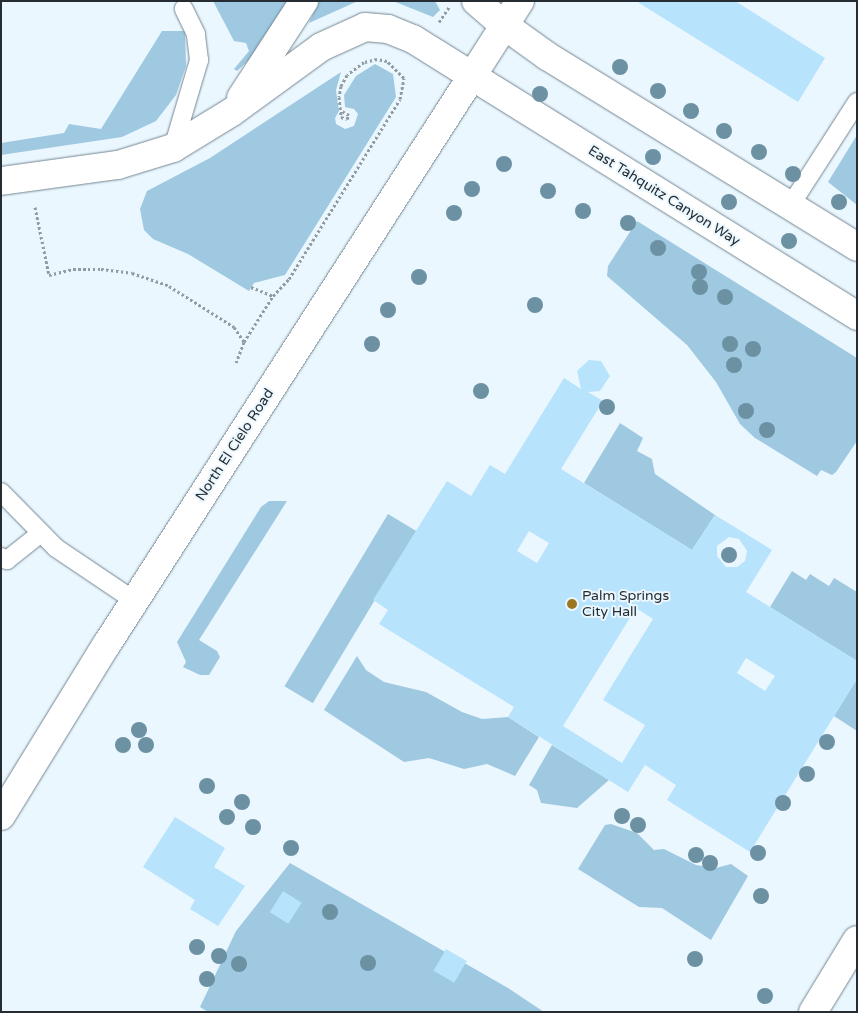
<!DOCTYPE html>
<style>
body{margin:0}
#map{position:relative;width:858px;height:1013px;overflow:hidden;background:#ebf7ff;font-family:"Varela Round",sans-serif}
div>[style]{position:absolute}
.green>*{inset:0;background:#9fc8e1;transform-origin:0 0}
.building>*{inset:0;background:#b7e3fd;transform-origin:0 0}
.path>*{height:3px;margin-top:-1.5px;transform-origin:0;background:repeating-linear-gradient(90deg,#919ba1 0 2.5px,transparent 0 5px)}
.roads{filter:drop-shadow(0 0 1px #738691) drop-shadow(0 0 1px #738691)}
.service>*{height:18px;margin:-9px;padding:0 9px;transform-origin:9px;border-radius:9px;background:#fff}
.minor>*{height:28px;margin:-14px;padding:0 14px;transform-origin:14px;border-radius:14px;background:#fff}
.tertiary>*{height:28px;margin:-14px;padding:0 14px;transform-origin:14px;border-radius:14px;background:#fff}
.secondary>*{height:28px;margin:-14px;padding:0 14px;transform-origin:14px;border-radius:14px;background:#fff}
.trees>*{width:16px;height:16px;margin:-8px;border-radius:50%;background:#6b91a3}
.dots>*{width:14px;height:14px;translate:-50% -50%;box-sizing:border-box;border:2px solid #ebf7ff;border-radius:50%}
span{translate:-50% -50%;white-space:nowrap;text-align:center;line-height:1.15;-webkit-text-stroke:4px #ebf7ff;paint-order:stroke}
.street-label{font-size:14px;color:#252d32}
.poi-label{font-size:14px;color:#252d32}
.left{translate:0 -50%;text-align:left}
.frame{position:absolute;inset:0;border:2px solid #252d32;pointer-events:none}
</style>
<div id="map">
<div class="green">
<i style="clip-path:polygon(213px 1px,293px 1px,251px 58px,237px 71px,234px 69px,249px 51px,246px 43px,234px 41px)"></i>
<i style="clip-path:polygon(319px 1px,358px 1px,309px 23px)"></i>
<i style="clip-path:polygon(393px 1px,435px 1px,440px 10px,433px 17px)"></i>
<i style="clip-path:polygon(162px 31px,185px 31px,186px 66px,176px 95px,156px 121px,122px 137px,1px 155px,1px 143px,64px 133px,69px 124px,101px 129px)"></i>
<i style="clip-path:polygon(375px 64px,393px 74px,396px 97px,285px 275px,254px 283px,249px 291px,188px 254px,153px 239px,144px 230px,140px 209px,147px 191px,210px 158px,341px 72px,336px 90px,339px 111px,335px 118px,336px 124px,345px 129px,354px 126px,358px 114px,354px 109px,345px 107px,344px 95px,356px 76px)"></i>
<i style="clip-path:polygon(857px 135px,857px 205px,828px 182px)"></i>
<i style="clip-path:polygon(637px 221px,857px 358px,857px 441px,836px 472px,832px 475px,821px 470px,817px 476px,755px 438px,740px 424px,716px 382px,687px 345px,607px 276px,608px 266px)"></i>
<i style="clip-path:polygon(620px 423px,643px 438px,637px 451px,652px 459px,655px 474px,715px 515px,692px 550px,584px 483px)"></i>
<i style="clip-path:polygon(269px 501px,287px 501px,199px 640px,217px 651px,220px 657px,209px 675px,200px 675px,183px 667px,186px 662px,177px 642px,261px 507px)"></i>
<i style="left:388px;top:514px;width:33px;height:201px;rotate:31deg"></i>
<i style="clip-path:polygon(792px 571px,806px 580px,810px 574px,829px 586px,834px 578px,857px 592px,857px 661px,770px 607px)"></i>
<i style="clip-path:polygon(357px 656px,366px 670px,384px 682px,426px 692px,462px 712px,482px 719px,508px 717px,539px 737px,515px 776px,487px 764px,464px 769px,429px 758px,404px 762px,324px 710px)"></i>
<i style="clip-path:polygon(857px 679px,857px 731px,834px 716px)"></i>
<i style="clip-path:polygon(552px 745px,609px 780px,577px 808px,541px 803px,537px 790px,529px 785px)"></i>
<i style="clip-path:polygon(611px 824px,637px 833px,654px 850px,664px 849px,696px 865px,716px 868px,731px 864px,748px 876px,711px 940px,662px 908px,639px 907px,578px 869px,605px 825px)"></i>
<i style="clip-path:polygon(290px 863px,508px 988px,544px 1012px,208px 1012px,200px 1007px,236px 931px)"></i>
</div>
<div class="building">
<i style="clip-path:polygon(640px 1px,735px 1px,825px 58px,798px 102px,639px 3px)"></i>
<i style="clip-path:polygon(evenodd,589px 360px,601px 361px,610px 376px,600px 391px,588px 392px,603px 401px,561px 469px,692px 550px,715px 515px,772px 550px,746px 592px,857px 661px,857px 679px,750px 852px,667px 800px,676px 785px,645px 765px,628px 792px,508px 717px,514px 707px,379px 624px,388px 610px,373px 600px,447px 481px,471px 496px,490px 465px,505px 474px,564px 378px,581px 389px,577px 371px,589px 360px,529px 531px,549px 543px,537px 563px,517px 551px,529px 531px,589px 360px,729px 537px,739px 539px,747px 551px,745px 561px,737px 567px,726px 567px,717px 556px,717px 546px,729px 537px,589px 360px,636px 608px,653px 619px,603px 700px,645px 725px,622px 763px,563px 726px,636px 608px,589px 360px,746px 658px,775px 676px,765px 691px,737px 673px,746px 658px)"></i>
<i style="clip-path:polygon(175px 817px,225px 848px,214px 867px,245px 886px,218px 926px,190px 909px,195px 900px,143px 867px)"></i>
<i style="left:283px;top:891px;width:22px;height:25px;rotate:32deg"></i>
<i style="left:446px;top:949px;width:24px;height:25px;rotate:30deg"></i>
</div>
<div class="path">
<i style="left:439px;top:22px;width:18px;rotate:-56deg"></i>
<i style="left:35px;top:207px;width:69px;rotate:78.4deg"></i>
<i style="left:49px;top:275px;width:25px;rotate:-14deg"></i>
<i style="left:73px;top:269px;width:28px"></i>
<i style="left:101px;top:269px;width:31px;rotate:7deg"></i>
<i style="left:132px;top:273px;width:39px;rotate:19deg"></i>
<i style="left:169px;top:286px;width:77px;rotate:32.2deg"></i>
<i style="left:234px;top:327px;width:18px;rotate:56deg"></i>
<i style="left:244px;top:342px;width:22px;rotate:111deg"></i>
<i style="left:251px;top:287px;width:24px;rotate:22deg"></i>
<i style="left:273px;top:296px;width:23px;rotate:-47deg"></i>
<i style="left:289px;top:279px;width:211px;rotate:-58.3deg"></i>
<i style="left:400px;top:99px;width:21px;rotate:-79deg"></i>
<i style="left:404px;top:78px;width:24px;rotate:-135deg"></i>
<i style="left:387px;top:61px;width:10px;rotate:-169deg"></i>
<i style="left:377px;top:59px;width:13px;rotate:167deg"></i>
<i style="left:364px;top:62px;width:21px;rotate:143deg"></i>
<i style="left:347px;top:75px;width:13px;rotate:119deg"></i>
<i style="left:341px;top:86px;width:11px;rotate:100deg"></i>
<i style="left:339px;top:97px;width:20px;rotate:84deg"></i>
<i style="left:341px;top:117px;width:6px;rotate:18deg"></i>
<i style="left:347px;top:119px;width:4px;rotate:-63deg"></i>
<i style="left:349px;top:115px;width:8px;rotate:-150deg"></i>
<i style="left:244px;top:342px;width:54px;rotate:-57.8deg"></i>
</div>
<div class="roads">
<div class="service">
<i style="left:173px;top:148px;width:92px;rotate:-73.5deg"></i>
<i style="left:199px;top:60px;width:26px;rotate:-97deg"></i>
<i style="left:196px;top:34px;width:28px;rotate:-116deg"></i>
<i style="left:790px;top:206px;width:124px;rotate:-57.2deg"></i>
<i style="left:1px;top:492px;width:78px;rotate:45.5deg"></i>
<i style="left:56px;top:548px;width:95px;rotate:33.9deg"></i>
<i style="left:1px;top:557px;width:7px;rotate:27deg"></i>
<i style="left:7px;top:560px;width:43px;rotate:-38.5deg"></i>
</div>
<div class="minor">
<i style="left:1px;top:816px;width:202px;rotate:-58.4deg"></i>
<i style="left:107px;top:644px;width:675px;rotate:-57.27deg"></i>
<i style="left:813px;top:1012px;width:84px;rotate:-58.6deg"></i>
</div>
<div class="tertiary">
<i style="left:476px;top:1px;width:37px;rotate:41deg"></i>
<i style="left:241px;top:98px;width:116px;rotate:-57deg"></i>
<i style="left:1px;top:181px;width:118px;rotate:-7.8deg"></i>
<i style="left:118px;top:165px;width:58px;rotate:-17.2deg"></i>
<i style="left:173px;top:148px;width:69px;rotate:-31.4deg"></i>
<i style="left:232px;top:112px;width:110px;rotate:-36.1deg"></i>
<i style="left:321px;top:47px;width:48px;rotate:-24.4deg"></i>
<i style="left:365px;top:27px;width:23px;rotate:5deg"></i>
<i style="left:388px;top:29px;width:27px;rotate:22deg"></i>
<i style="left:413px;top:39px;width:70px;rotate:32.1deg"></i>
</div>
<div class="secondary">
<i style="left:520px;top:1px;width:89px;rotate:122.6deg"></i>
<i style="left:472px;top:76px;width:454px;rotate:31.9deg"></i>
<i style="left:504px;top:25px;width:53px;rotate:35.8deg"></i>
<i style="left:547px;top:56px;width:364px;rotate:31.6deg"></i>
</div>
</div>
<div class="trees">
<i style="left:620px;top:67px"></i>
<i style="left:658px;top:91px"></i>
<i style="left:540px;top:94px"></i>
<i style="left:691px;top:111px"></i>
<i style="left:724px;top:131px"></i>
<i style="left:759px;top:152px"></i>
<i style="left:653px;top:157px"></i>
<i style="left:504px;top:164px"></i>
<i style="left:793px;top:174px"></i>
<i style="left:472px;top:189px"></i>
<i style="left:548px;top:191px"></i>
<i style="left:729px;top:202px"></i>
<i style="left:839px;top:202px"></i>
<i style="left:583px;top:211px"></i>
<i style="left:454px;top:213px"></i>
<i style="left:628px;top:223px"></i>
<i style="left:789px;top:241px"></i>
<i style="left:658px;top:248px"></i>
<i style="left:699px;top:272px"></i>
<i style="left:419px;top:277px"></i>
<i style="left:700px;top:287px"></i>
<i style="left:725px;top:297px"></i>
<i style="left:535px;top:305px"></i>
<i style="left:388px;top:310px"></i>
<i style="left:372px;top:344px"></i>
<i style="left:730px;top:344px"></i>
<i style="left:753px;top:349px"></i>
<i style="left:734px;top:365px"></i>
<i style="left:481px;top:391px"></i>
<i style="left:607px;top:407px"></i>
<i style="left:746px;top:411px"></i>
<i style="left:767px;top:430px"></i>
<i style="left:729px;top:555px"></i>
<i style="left:139px;top:730px"></i>
<i style="left:827px;top:742px"></i>
<i style="left:123px;top:745px"></i>
<i style="left:146px;top:745px"></i>
<i style="left:807px;top:774px"></i>
<i style="left:207px;top:786px"></i>
<i style="left:242px;top:802px"></i>
<i style="left:783px;top:803px"></i>
<i style="left:622px;top:816px"></i>
<i style="left:227px;top:817px"></i>
<i style="left:638px;top:825px"></i>
<i style="left:253px;top:827px"></i>
<i style="left:291px;top:848px"></i>
<i style="left:758px;top:853px"></i>
<i style="left:696px;top:855px"></i>
<i style="left:710px;top:863px"></i>
<i style="left:761px;top:896px"></i>
<i style="left:330px;top:912px"></i>
<i style="left:197px;top:947px"></i>
<i style="left:219px;top:956px"></i>
<i style="left:695px;top:959px"></i>
<i style="left:368px;top:963px"></i>
<i style="left:239px;top:964px"></i>
<i style="left:207px;top:979px"></i>
<i style="left:765px;top:996px"></i>
</div>
<div class="dots">
<i style="left:572px;top:604px;background:#9a7721"></i>
</div>
<div class="street-label">
<span style="left:664px;top:196px;rotate:32deg">East Tahquitz Canyon Way</span>
<span style="left:235px;top:445px;rotate:-57deg">North El Cielo Road</span>
</div>
<div class="poi-label">
<span class="left" style="left:582px;top:604px">Palm Springs<br>City Hall</span>
</div>
<div class="frame"></div>
</div>
